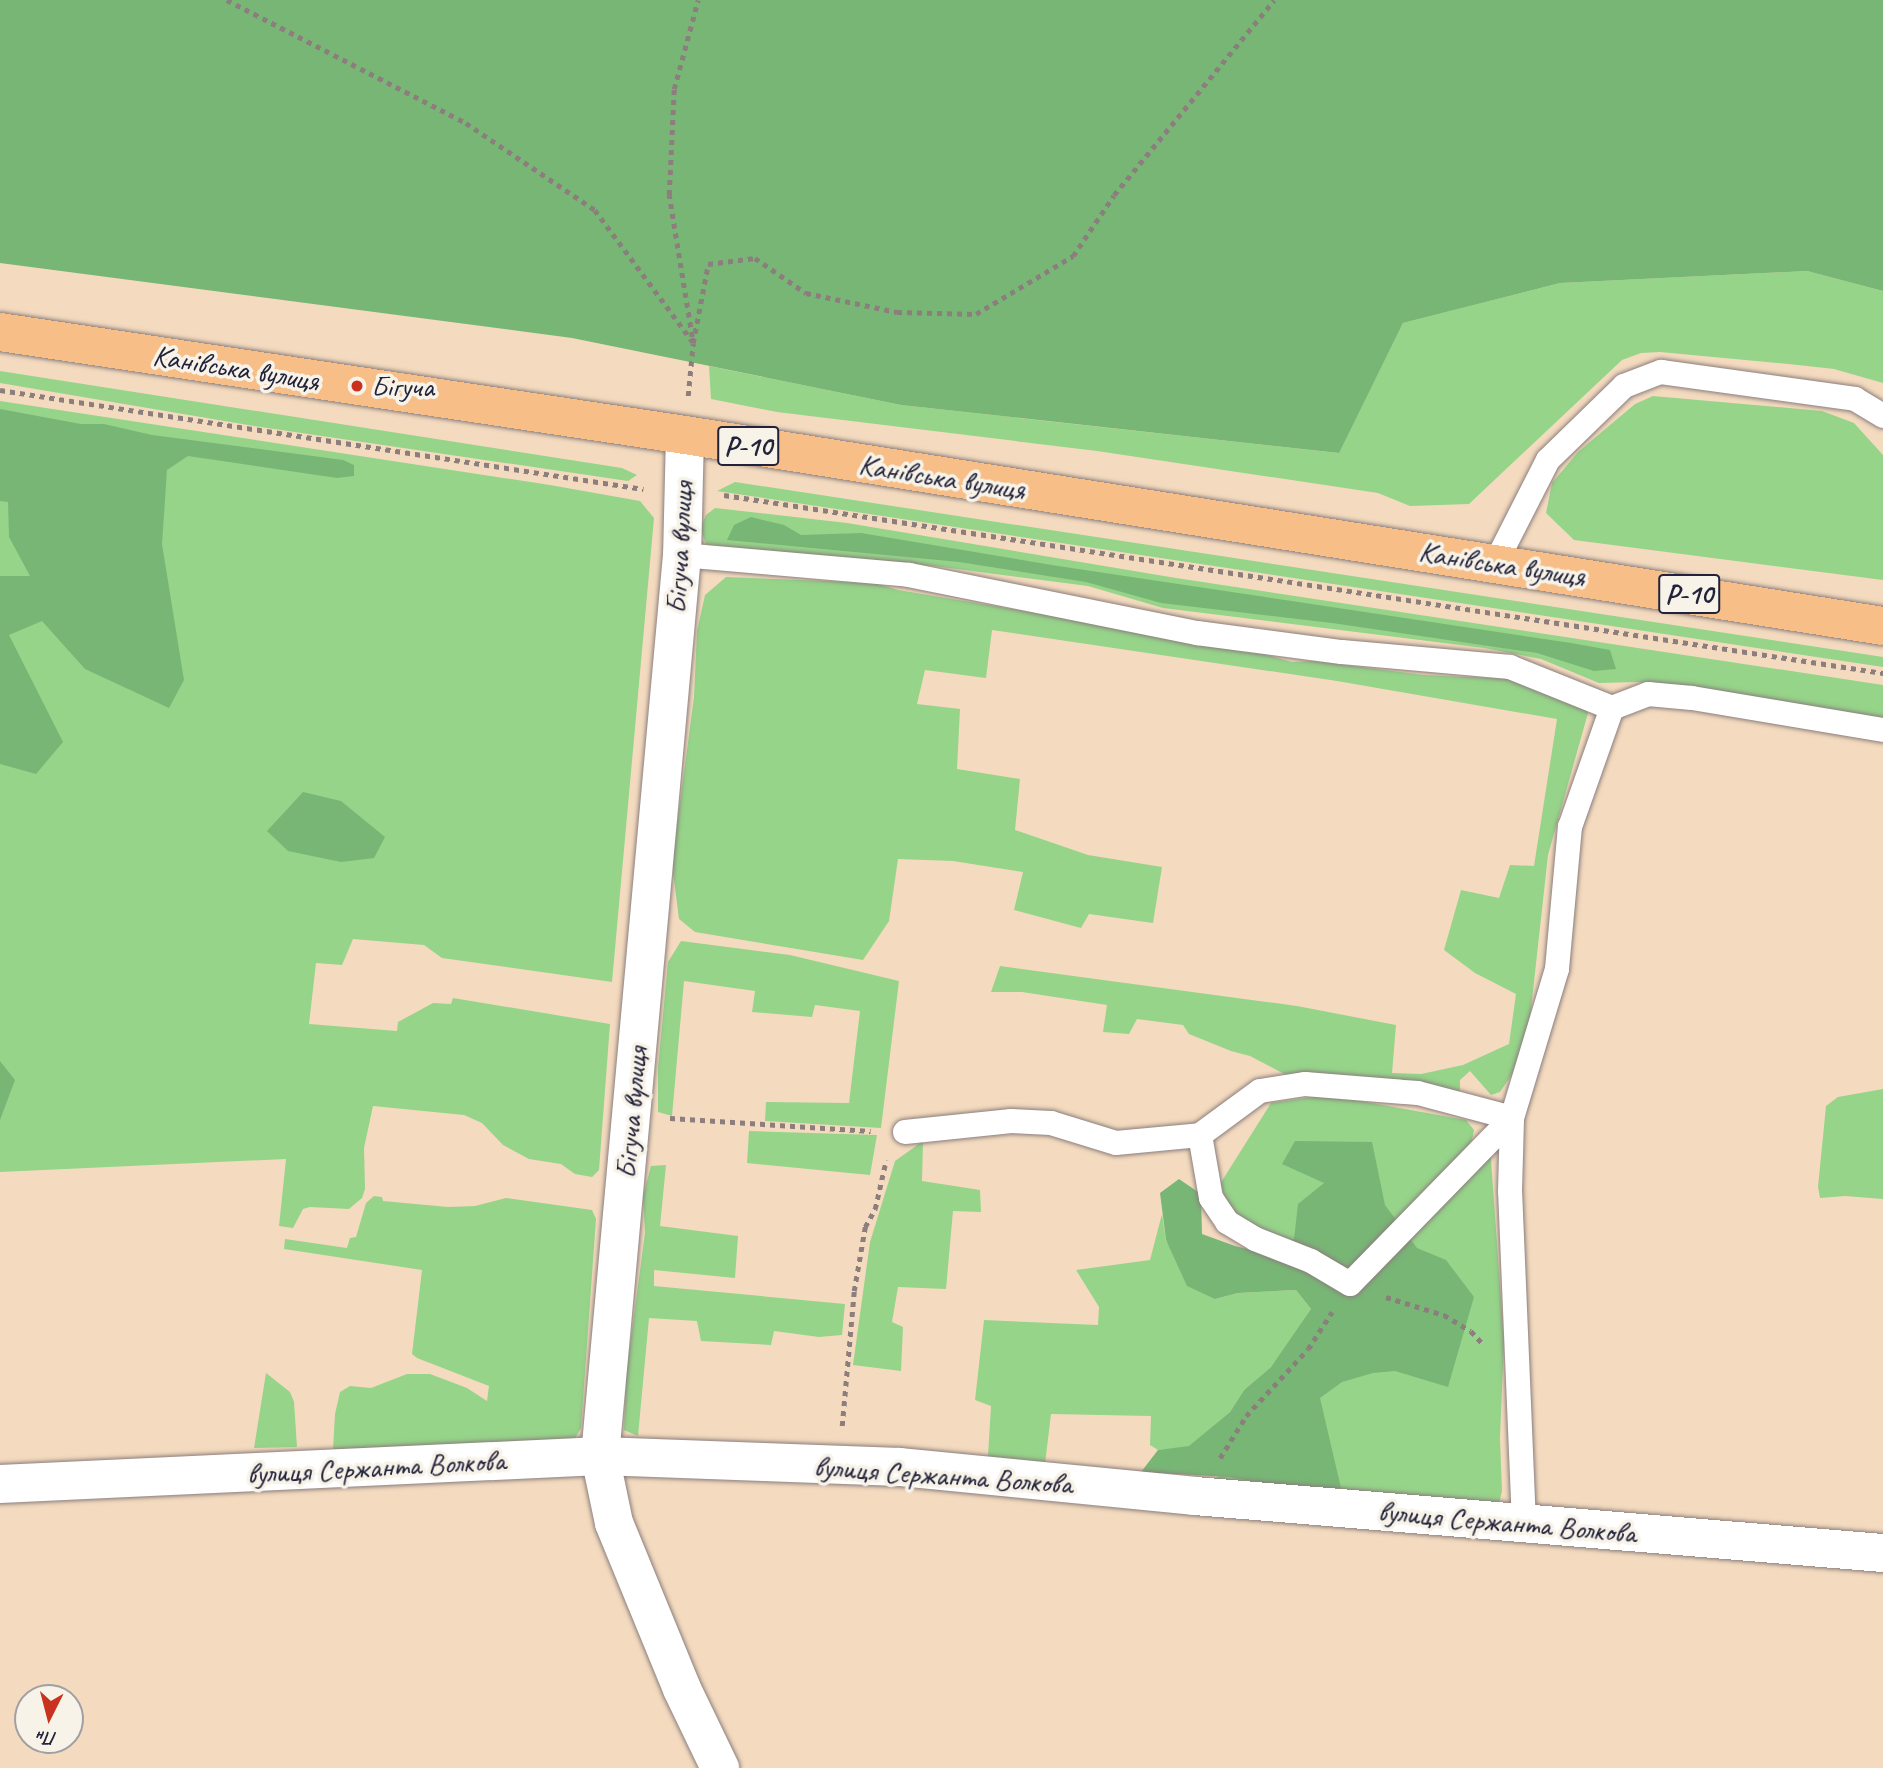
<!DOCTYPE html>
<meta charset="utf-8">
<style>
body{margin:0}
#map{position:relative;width:1883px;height:1768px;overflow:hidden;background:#f4dbbf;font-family:Caveat,sans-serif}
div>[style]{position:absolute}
.green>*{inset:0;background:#96d48a}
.forest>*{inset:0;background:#78b676}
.path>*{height:4.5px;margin-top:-2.25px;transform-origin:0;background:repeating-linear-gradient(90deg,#8b7e7d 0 5px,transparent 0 10px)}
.roads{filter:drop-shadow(0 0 2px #8b7e7d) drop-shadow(0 0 2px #8b7e7d)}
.service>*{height:24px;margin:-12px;padding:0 12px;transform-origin:12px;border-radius:12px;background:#fff}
.minor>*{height:38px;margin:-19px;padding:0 19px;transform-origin:19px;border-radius:19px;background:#fff}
.primary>*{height:38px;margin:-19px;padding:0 19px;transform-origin:19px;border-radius:19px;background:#f7be87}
.dots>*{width:19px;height:19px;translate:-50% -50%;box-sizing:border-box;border:4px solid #f7f3e8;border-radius:50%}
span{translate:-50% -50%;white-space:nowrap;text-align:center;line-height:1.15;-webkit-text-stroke:7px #f7f3e8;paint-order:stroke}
.shield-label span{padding:2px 5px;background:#f7f3e8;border:2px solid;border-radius:5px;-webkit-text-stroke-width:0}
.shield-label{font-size:28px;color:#22223b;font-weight:700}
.street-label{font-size:30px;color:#22223b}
.poi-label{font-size:30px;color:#22223b}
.left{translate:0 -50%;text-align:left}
.north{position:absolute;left:14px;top:1684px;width:70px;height:70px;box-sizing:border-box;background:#f7f3e8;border:2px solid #a29fa3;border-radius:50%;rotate:186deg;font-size:19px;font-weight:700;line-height:28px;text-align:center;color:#22223b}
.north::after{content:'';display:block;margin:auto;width:24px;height:32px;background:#c8321e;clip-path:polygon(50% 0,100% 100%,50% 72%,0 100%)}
</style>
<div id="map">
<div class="green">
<i style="clip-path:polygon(1807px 271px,1883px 291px,1883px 383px,1834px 369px,1798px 365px,1660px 352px,1641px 353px,1622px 360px,1469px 504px,1410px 506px,1378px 493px,1097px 451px,777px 412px,711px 399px,709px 366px,901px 405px,1338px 453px,1403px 323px,1560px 283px)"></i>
<i style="clip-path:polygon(0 371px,622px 468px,637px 475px,628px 481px,254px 426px,0 383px)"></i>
<i style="clip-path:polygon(1653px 396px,1822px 411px,1854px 423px,1883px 455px,1883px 580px,1574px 540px,1546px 513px,1552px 483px,1578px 452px,1635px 404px)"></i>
<i style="clip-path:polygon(0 401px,550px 485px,640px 501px,654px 518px,612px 982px,442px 958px,424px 945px,353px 939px,342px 965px,316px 963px,309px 1024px,397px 1031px,398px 1022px,433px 1003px,451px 1004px,453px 998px,610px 1024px,599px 1170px,592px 1177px,575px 1174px,561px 1164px,529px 1159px,503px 1145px,482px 1123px,464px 1115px,373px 1106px,364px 1148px,365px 1189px,362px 1198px,349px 1209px,310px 1207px,303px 1209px,293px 1228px,279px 1226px,286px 1159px,0 1172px)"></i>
<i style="clip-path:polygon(735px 482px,1883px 657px,1883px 667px,717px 491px)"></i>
<i style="clip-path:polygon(715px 508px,847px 523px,1176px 578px,1883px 685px,1883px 722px,1703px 689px,1638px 682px,1599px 683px,1541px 659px,1484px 648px,1163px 608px,1088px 586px,934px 566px,707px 546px,700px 529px,706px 515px)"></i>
<i style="clip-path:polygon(726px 577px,875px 583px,898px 590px,1239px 647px,1292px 662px,1313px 661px,1424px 675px,1510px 679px,1577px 698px,1588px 713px,1548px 855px,1530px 1018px,1513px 1073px,1500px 1092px,1491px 1095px,1470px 1071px,1460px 1080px,1460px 1091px,1290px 1077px,1250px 1056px,1231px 1051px,1189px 1034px,1183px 1025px,1137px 1019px,1129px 1034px,1103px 1032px,1107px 1005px,1022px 992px,991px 992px,1000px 966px,1297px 1006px,1396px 1025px,1392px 1073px,1421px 1074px,1463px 1065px,1509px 1044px,1516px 994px,1475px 973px,1444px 950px,1461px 890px,1499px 898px,1510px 865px,1534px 866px,1557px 719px,1337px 681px,992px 630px,986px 678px,925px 670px,917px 704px,960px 709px,957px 769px,1020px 779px,1015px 830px,1088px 855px,1162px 867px,1153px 923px,1089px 914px,1081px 928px,1014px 910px,1023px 872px,953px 861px,898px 859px,889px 921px,863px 960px,695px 932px,679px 919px,672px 864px,694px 697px,697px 631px,705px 595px)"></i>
<i style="clip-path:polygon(681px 941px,790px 955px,899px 981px,881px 1128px,765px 1121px,766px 1102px,849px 1103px,860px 1011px,815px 1005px,812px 1017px,752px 1012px,755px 991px,684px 981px,672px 1116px,658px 1112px,658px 1068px,668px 962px)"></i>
<i style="clip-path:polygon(1883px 1089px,1883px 1199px,1845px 1196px,1820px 1198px,1818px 1187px,1826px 1106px,1838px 1097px)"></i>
<i style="clip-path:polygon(1327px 1095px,1466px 1120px,1474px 1130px,1470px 1150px,1385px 1241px,1296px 1247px,1231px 1213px,1220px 1184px,1271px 1103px)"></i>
<i style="clip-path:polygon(749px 1131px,877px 1135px,870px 1175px,747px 1163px)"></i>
<i style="clip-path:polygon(923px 1141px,922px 1181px,980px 1190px,981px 1212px,953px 1211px,946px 1289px,898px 1287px,892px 1322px,903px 1327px,901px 1371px,853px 1365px,870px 1242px,895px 1161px)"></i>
<i style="clip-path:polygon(1490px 1146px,1504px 1341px,1500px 1438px,1502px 1491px,1498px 1508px,1213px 1483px,1258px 1419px,1343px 1315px)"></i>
<i style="clip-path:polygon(666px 1165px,660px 1226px,738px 1236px,735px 1278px,654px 1270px,654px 1286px,845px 1304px,842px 1335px,819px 1337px,774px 1331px,771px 1345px,701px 1341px,697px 1321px,649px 1318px,638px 1436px,624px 1430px,626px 1376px,645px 1233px,643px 1196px,651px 1166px)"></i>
<i style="clip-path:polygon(374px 1196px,382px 1197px,383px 1201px,448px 1207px,475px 1206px,506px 1198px,592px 1210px,596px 1219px,581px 1428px,573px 1442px,460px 1449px,333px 1449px,335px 1414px,340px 1392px,350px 1386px,371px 1388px,407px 1374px,430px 1374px,467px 1388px,487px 1401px,489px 1386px,417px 1358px,412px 1354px,422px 1270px,284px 1249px,285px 1239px,347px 1248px,350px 1238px,356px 1237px,366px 1203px)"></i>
<i style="clip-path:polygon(1162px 1214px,1166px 1241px,1215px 1299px,1238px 1293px,1296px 1290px,1311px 1309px,1293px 1338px,1271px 1367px,1244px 1390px,1230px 1412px,1189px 1447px,1158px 1450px,1150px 1445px,1151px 1416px,1051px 1414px,1045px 1464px,988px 1456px,991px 1406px,975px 1400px,984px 1320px,1098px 1325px,1099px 1307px,1076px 1270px,1150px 1260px)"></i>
<i style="clip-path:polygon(266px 1373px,290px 1392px,294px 1402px,297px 1447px,254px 1448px)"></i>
</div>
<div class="forest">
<i style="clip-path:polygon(0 0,1883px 0,1883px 291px,1807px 271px,1560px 283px,1403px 323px,1339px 453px,901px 405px,572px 338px,0 263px)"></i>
<i style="clip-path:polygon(0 409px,81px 424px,104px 424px,152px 435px,343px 460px,354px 465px,354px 476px,337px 478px,188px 456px,167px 470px,162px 544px,184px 680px,169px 708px,85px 669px,42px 621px,9px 635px,63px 742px,36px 774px,0 764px,0 576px,30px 576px,9px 537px,8px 502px,0 501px)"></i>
<i style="clip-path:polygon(751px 517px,784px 525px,801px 535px,861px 533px,1058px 566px,1571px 643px,1610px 650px,1616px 669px,1594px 671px,1537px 653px,1332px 623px,1161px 603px,1086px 582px,959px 562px,727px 540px,734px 525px)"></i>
<i style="clip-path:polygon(303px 792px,341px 801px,385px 837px,374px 858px,341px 862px,288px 851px,267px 831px)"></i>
<i style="clip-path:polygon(0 1061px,15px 1080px,0 1120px)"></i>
<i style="clip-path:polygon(1295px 1141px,1372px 1142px,1385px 1205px,1417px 1248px,1446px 1260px,1474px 1297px,1448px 1387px,1395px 1371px,1373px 1373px,1342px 1382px,1320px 1398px,1341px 1488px,1292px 1488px,1229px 1477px,1141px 1472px,1158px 1450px,1189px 1446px,1230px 1412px,1244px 1390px,1271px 1367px,1311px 1309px,1296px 1290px,1238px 1293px,1215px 1299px,1187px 1286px,1166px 1240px,1160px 1193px,1179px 1179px,1201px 1194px,1202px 1234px,1235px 1246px,1256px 1251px,1294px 1239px,1298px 1204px,1324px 1183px,1282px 1164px)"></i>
</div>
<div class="path">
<i style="left:227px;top:0;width:269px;rotate:27.2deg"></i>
<i style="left:466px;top:123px;width:156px;rotate:34deg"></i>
<i style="left:595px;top:210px;width:164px;rotate:53.4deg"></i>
<i style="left:692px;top:337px;width:144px;rotate:-99.2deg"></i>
<i style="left:669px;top:195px;width:106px;rotate:-87.3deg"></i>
<i style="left:674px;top:89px;width:92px;rotate:-74.9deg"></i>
<i style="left:0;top:390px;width:651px;rotate:8.75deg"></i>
<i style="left:688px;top:396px;width:53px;rotate:-84.6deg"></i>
<i style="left:693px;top:343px;width:80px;rotate:-79.2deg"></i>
<i style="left:708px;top:264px;width:47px;rotate:-7.3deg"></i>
<i style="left:755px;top:258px;width:62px;rotate:34.5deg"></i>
<i style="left:806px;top:293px;width:93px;rotate:11.8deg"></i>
<i style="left:897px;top:312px;width:79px;rotate:1.5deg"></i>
<i style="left:976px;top:314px;width:113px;rotate:-30.9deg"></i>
<i style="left:1073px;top:256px;width:73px;rotate:-56.1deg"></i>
<i style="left:1114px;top:195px;width:252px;rotate:-50.6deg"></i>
<i style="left:724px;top:495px;width:1173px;rotate:8.73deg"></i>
<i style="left:670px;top:1118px;width:201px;rotate:3.7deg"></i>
<i style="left:1386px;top:1297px;width:61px;rotate:17.2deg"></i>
<i style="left:1444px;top:1315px;width:31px;rotate:31deg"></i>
<i style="left:1471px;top:1331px;width:18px;rotate:47deg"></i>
<i style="left:842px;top:1426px;width:136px;rotate:-84.9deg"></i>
<i style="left:854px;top:1291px;width:65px;rotate:-80.2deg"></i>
<i style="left:865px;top:1227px;width:21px;rotate:-61deg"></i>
<i style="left:875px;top:1209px;width:50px;rotate:-77.3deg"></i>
<i style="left:1220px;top:1458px;width:49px;rotate:-58.2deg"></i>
<i style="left:1246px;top:1416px;width:91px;rotate:-47.2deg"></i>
<i style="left:1308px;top:1349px;width:44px;rotate:-57deg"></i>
</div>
<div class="roads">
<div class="service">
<i style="left:682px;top:555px;width:228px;rotate:5deg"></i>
<i style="left:909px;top:575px;width:294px;rotate:11.4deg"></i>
<i style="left:1197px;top:633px;width:146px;rotate:7.5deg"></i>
<i style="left:1342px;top:652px;width:169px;rotate:5.1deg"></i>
<i style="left:1510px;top:667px;width:110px;rotate:21.9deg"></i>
<i style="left:1496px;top:562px;width:114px;rotate:-63deg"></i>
<i style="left:1548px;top:460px;width:106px;rotate:-44.2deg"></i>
<i style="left:1624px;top:386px;width:40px;rotate:-21deg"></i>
<i style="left:1661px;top:372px;width:196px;rotate:7.9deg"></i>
<i style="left:1855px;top:399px;width:33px;rotate:31deg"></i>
<i style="left:905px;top:1132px;width:107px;rotate:-5.9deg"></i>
<i style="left:1011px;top:1121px;width:40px;rotate:2.9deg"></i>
<i style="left:1051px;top:1123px;width:68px;rotate:17.1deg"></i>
<i style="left:1116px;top:1143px;width:84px;rotate:-5.4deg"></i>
<i style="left:1200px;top:1135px;width:74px;rotate:-36.3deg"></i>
<i style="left:1260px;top:1091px;width:46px;rotate:-8.8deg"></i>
<i style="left:1305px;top:1084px;width:113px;rotate:4.6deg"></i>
<i style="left:1418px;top:1093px;width:97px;rotate:14.9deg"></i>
<i style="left:1200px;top:1135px;width:64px;rotate:80.1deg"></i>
<i style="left:1211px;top:1198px;width:29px;rotate:56deg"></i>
<i style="left:1227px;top:1222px;width:33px;rotate:31deg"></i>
<i style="left:1255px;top:1239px;width:60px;rotate:21.4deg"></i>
<i style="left:1311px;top:1261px;width:45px;rotate:30.5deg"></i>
<i style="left:1350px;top:1284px;width:232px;rotate:-45.7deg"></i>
<i style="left:1524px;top:1524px;width:333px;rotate:-92.4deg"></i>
<i style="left:1510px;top:1191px;width:73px;rotate:-88.4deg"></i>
<i style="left:1512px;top:1118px;width:156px;rotate:-73.2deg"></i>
<i style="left:1557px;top:969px;width:143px;rotate:-84.8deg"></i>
<i style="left:1570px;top:827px;width:126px;rotate:-70.6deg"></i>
<i style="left:1612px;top:708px;width:39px;rotate:-21deg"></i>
<i style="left:1648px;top:694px;width:44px;rotate:5.2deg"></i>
<i style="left:1692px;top:698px;width:194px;rotate:9.5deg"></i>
</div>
<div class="minor">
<i style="left:685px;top:435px;width:120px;rotate:91.4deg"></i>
<i style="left:682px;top:555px;width:905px;rotate:95.2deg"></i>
<i style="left:600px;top:1456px;width:68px;rotate:78.2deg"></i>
<i style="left:614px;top:1523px;width:179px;rotate:67.7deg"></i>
<i style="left:682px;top:1689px;width:88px;rotate:64.3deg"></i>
<i style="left:0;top:1484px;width:601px;rotate:-2.67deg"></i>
<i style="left:600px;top:1456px;width:300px;rotate:2.1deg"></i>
<i style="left:900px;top:1467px;width:296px;rotate:5.6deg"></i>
<i style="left:1195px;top:1496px;width:690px;rotate:4.74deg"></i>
</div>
<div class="primary">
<i style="left:0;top:332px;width:693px;rotate:8.55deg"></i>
<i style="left:685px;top:435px;width:1213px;rotate:9.06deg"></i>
</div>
</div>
<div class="dots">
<i style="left:357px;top:386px;background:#c8321e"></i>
</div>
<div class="shield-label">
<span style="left:748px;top:446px">Р-10</span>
<span style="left:1689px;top:594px">Р-10</span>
</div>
<div class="street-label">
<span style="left:236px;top:368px;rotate:9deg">Канівська вулиця</span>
<span style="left:942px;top:477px;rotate:9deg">Канівська вулиця</span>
<span style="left:679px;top:548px;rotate:-87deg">Бігуча вулиця</span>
<span style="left:1502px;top:564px;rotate:9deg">Канівська вулиця</span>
<span style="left:631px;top:1113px;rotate:-85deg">Бігуча вулиця</span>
<span style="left:376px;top:1467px;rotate:-3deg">вулиця Сержанта Волкова</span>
<span style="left:943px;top:1475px;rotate:4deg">вулиця Сержанта Волкова</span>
<span style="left:1507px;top:1522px;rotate:5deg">вулиця Сержанта Волкова</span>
</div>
<div class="poi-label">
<span class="left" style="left:371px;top:386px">Бігуча</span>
</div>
<div class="north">Пн</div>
</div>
